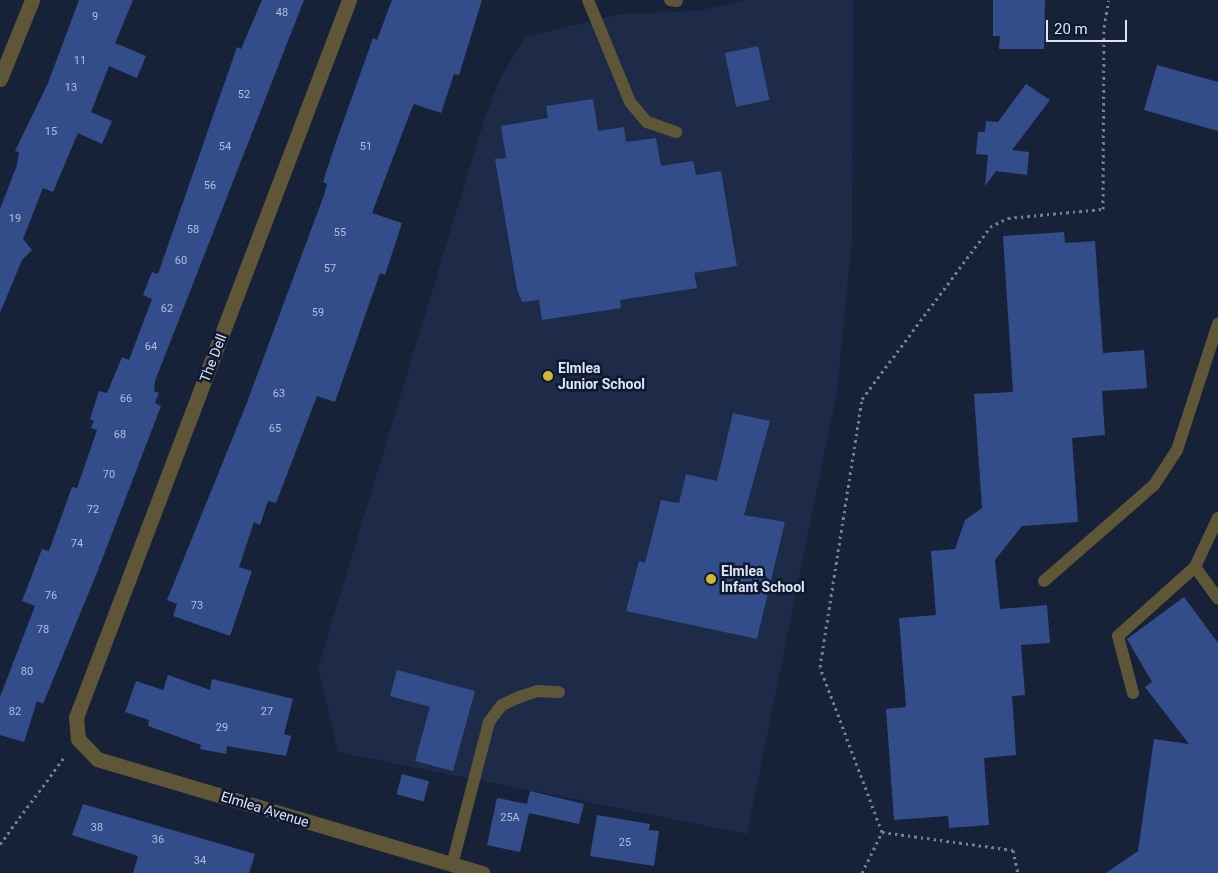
<!DOCTYPE html>
<style>
body{margin:0}
#map{position:relative;width:1218px;height:873px;overflow:hidden;background:#172239;font-family:Roboto,sans-serif}
div>[style]{position:absolute}
.built>*{inset:0;background:#1d2b48}
.building>*{inset:0;background:#334d8b;transform-origin:0 0}
.path>*{height:3px;margin-top:-1.5px;transform-origin:0;background:repeating-linear-gradient(90deg,#767f93 0 2.5px,transparent 0 6.5px)}
.lane>*{height:12px;margin:-6px;padding:0 6px;transform-origin:6px;border-radius:6px;background:#5e5637}
.street>*{height:15px;margin:-7.5px;padding:0 7.5px;transform-origin:7.5px;border-radius:7.5px;background:#5e5637}
.dots>*{width:14px;height:14px;translate:-50% -50%;box-sizing:border-box;border:2px solid #0e182f;border-radius:50%}
span{translate:-50% -50%;white-space:nowrap;text-align:center;line-height:1.15;-webkit-text-stroke:5px #0e182f;paint-order:stroke}
.number-label{font-size:11px;color:#b2beda}
.number-label span{-webkit-text-stroke-width:0}
.street-label{font-size:14px;color:#dce3f4}
.poi-label{font-size:14px;color:#dce3f4;font-weight:700}
.left{translate:0 -50%;text-align:left}
.scale{position:absolute;left:1046px;top:20px;width:81px;height:22px;box-sizing:border-box;border:2px solid #dce3f4;border-top:0;padding-left:6px;font-size:15px;line-height:18px;white-space:nowrap;color:#dce3f4;-webkit-text-stroke:4px #0e182f;paint-order:stroke}
</style>
<div id="map">
<div class="built">
<i style="clip-path:polygon(745px 0,853px 0,852px 239px,837px 391px,747px 834px,338px 752px,318px 668px,485px 117px,501px 77px,525px 37px,620px 14px,699px 11px)"></i>
</div>
<div class="building">
<i style="clip-path:polygon(79px 0,133px 0,115px 43px,146px 56px,137px 78px,109px 66px,91px 112px,112px 121px,102px 144px,78px 133px,53px 192px,43px 188px,23px 239px,32px 250px,22px 260px,0 313px,0 209px,17px 165px,19px 152px,15px 151px,48px 83px)"></i>
<i style="clip-path:polygon(262px 0,304px 0,155px 381px,154px 391px,159px 393px,155px 403px,161px 406px,98px 570px,43px 704px,37px 701px,24px 742px,0 735px,0 697px,35px 606px,22px 601px,42px 549px,49px 551px,72px 487px,77px 488px,97px 430px,91px 428px,94px 421px,90px 419px,99px 391px,107px 393px,122px 357px,129px 360px,152px 299px,143px 295px,152px 272px,158px 274px,237px 47px,241px 49px)"></i>
<i style="clip-path:polygon(392px 0,482px 0,459px 75px,454px 74px,441px 113px,414px 104px,410px 113px,372px 213px,402px 223px,385px 275px,380px 273px,335px 402px,317px 396px,276px 503px,268px 501px,260px 525px,254px 522px,239px 567px,252px 571px,230px 636px,173px 616px,177px 604px,167px 600px,246px 405px,324px 195px,327px 184px,323px 182px,336px 142px,373px 38px,377px 40px)"></i>
<i style="clip-path:polygon(993px 0,1045px 0,1044px 49px,999px 49px,1000px 36px,993px 36px)"></i>
<i style="left:758px;top:46px;width:55px;height:34px;rotate:78deg"></i>
<i style="clip-path:polygon(1157px 65px,1218px 82px,1218px 131px,1144px 110px)"></i>
<i style="clip-path:polygon(1026px 84px,1050px 100px,1012px 150px,1029px 152px,1027px 175px,996px 171px,985px 186px,988px 155px,976px 154px,978px 132px,985px 132px,986px 121px,998px 122px)"></i>
<i style="clip-path:polygon(593px 99px,598px 131px,624px 127px,626px 142px,656px 138px,661px 166px,693px 161px,696px 175px,721px 171px,737px 266px,694px 273px,697px 288px,620px 300px,621px 308px,542px 320px,539px 300px,522px 302px,517px 289px,495px 159px,506px 158px,501px 126px,548px 118px,546px 106px)"></i>
<i style="clip-path:polygon(1064px 232px,1065px 243px,1095px 241px,1103px 353px,1144px 350px,1147px 388px,1102px 391px,1105px 435px,1072px 438px,1078px 522px,1022px 526px,995px 560px,1000px 609px,1047px 605px,1050px 643px,1021px 645px,1025px 695px,1012px 696px,1016px 755px,984px 758px,989px 825px,949px 828px,948px 816px,894px 820px,886px 709px,906px 707px,899px 618px,936px 615px,931px 551px,955px 549px,965px 520px,982px 508px,974px 394px,1013px 392px,1003px 236px)"></i>
<i style="clip-path:polygon(733px 413px,770px 421px,744px 515px,785px 522px,757px 639px,626px 611px,639px 561px,645px 563px,661px 500px,679px 503px,686px 474px,717px 481px)"></i>
<i style="clip-path:polygon(1184px 597px,1218px 643px,1218px 873px,1106px 873px,1138px 851px,1154px 739px,1189px 744px,1145px 687px,1152px 682px,1127px 639px)"></i>
<i style="clip-path:polygon(397px 670px,475px 691px,453px 771px,415px 761px,430px 707px,390px 696px)"></i>
<i style="clip-path:polygon(168px 675px,210px 690px,212px 679px,293px 699px,284px 734px,291px 736px,286px 756px,227px 746px,226px 754px,200px 749px,201px 745px,148px 726px,149px 720px,125px 712px,136px 681px,163px 690px)"></i>
<i style="left:402px;top:774px;width:28px;height:21px;rotate:15deg"></i>
<i style="clip-path:polygon(530px 791px,584px 804px,579px 824px,529px 813px,520px 852px,487px 845px,497px 798px,527px 804px)"></i>
<i style="clip-path:polygon(83px 804px,255px 854px,249px 873px,133px 873px,138px 856px,72px 835px)"></i>
<i style="clip-path:polygon(597px 815px,650px 824px,649px 830px,659px 831px,654px 866px,590px 856px)"></i>
</div>
<div class="path">
<i style="left:882px;top:832px;width:132px;rotate:7.8deg"></i>
<i style="left:1013px;top:850px;width:24px;rotate:78deg"></i>
<i style="left:0;top:844px;width:109px;rotate:-53.5deg"></i>
<i style="left:862px;top:873px;width:46px;rotate:-64deg"></i>
<i style="left:882px;top:832px;width:176px;rotate:-110.6deg"></i>
<i style="left:820px;top:667px;width:271px;rotate:-81.1deg"></i>
<i style="left:862px;top:399px;width:214px;rotate:-53.3deg"></i>
<i style="left:990px;top:227px;width:20px;rotate:-27deg"></i>
<i style="left:1008px;top:218px;width:95px;rotate:-5.4deg"></i>
<i style="left:1103px;top:209px;width:182px;rotate:-89.7deg"></i>
<i style="left:1104px;top:27px;width:27px;rotate:-80deg"></i>
</div>
<div class="lane">
<i style="left:588px;top:0;width:110px;rotate:67.6deg"></i>
<i style="left:630px;top:102px;width:26px;rotate:50deg"></i>
<i style="left:647px;top:122px;width:31px;rotate:19deg"></i>
<i style="left:670px;top:0;width:7px;rotate:8deg"></i>
<i style="left:1195px;top:567px;width:39px;rotate:54deg"></i>
<i style="left:1044px;top:581px;width:146px;rotate:-41.1deg"></i>
<i style="left:1154px;top:485px;width:42px;rotate:-56.7deg"></i>
<i style="left:1177px;top:450px;width:133px;rotate:-72deg"></i>
<i style="left:1133px;top:693px;width:59px;rotate:-104.7deg"></i>
<i style="left:1118px;top:636px;width:103px;rotate:-41.9deg"></i>
<i style="left:1195px;top:567px;width:54px;rotate:-64.9deg"></i>
<i style="left:452px;top:865px;width:148px;rotate:-75.5deg"></i>
<i style="left:489px;top:722px;width:21px;rotate:-53deg"></i>
<i style="left:502px;top:705px;width:19px;rotate:-25deg"></i>
<i style="left:519px;top:697px;width:19px;rotate:-18deg"></i>
<i style="left:537px;top:691px;width:22px;rotate:3deg"></i>
</div>
<div class="street">
<i style="left:349px;top:0;width:767px;rotate:110.84deg"></i>
<i style="left:76px;top:717px;width:22px;rotate:85deg"></i>
<i style="left:78px;top:739px;width:28px;rotate:46deg"></i>
<i style="left:97px;top:759px;width:402px;rotate:16.5deg"></i>
<i style="left:0;top:79px;width:85px;rotate:-67.9deg"></i>
</div>
<div class="dots">
<i style="left:548px;top:376px;background:#d3b635"></i>
<i style="left:711px;top:579px;background:#d3b635"></i>
</div>
<div class="number-label">
<span style="left:282px;top:13px">48</span>
<span style="left:95px;top:17px">9</span>
<span style="left:80px;top:61px">11</span>
<span style="left:71px;top:88px">13</span>
<span style="left:244px;top:95px">52</span>
<span style="left:51px;top:132px">15</span>
<span style="left:225px;top:147px">54</span>
<span style="left:366px;top:147px">51</span>
<span style="left:210px;top:186px">56</span>
<span style="left:15px;top:219px">19</span>
<span style="left:193px;top:230px">58</span>
<span style="left:340px;top:233px">55</span>
<span style="left:181px;top:261px">60</span>
<span style="left:330px;top:269px">57</span>
<span style="left:167px;top:309px">62</span>
<span style="left:318px;top:313px">59</span>
<span style="left:151px;top:347px">64</span>
<span style="left:279px;top:394px">63</span>
<span style="left:126px;top:399px">66</span>
<span style="left:275px;top:429px">65</span>
<span style="left:120px;top:435px">68</span>
<span style="left:109px;top:475px">70</span>
<span style="left:93px;top:510px">72</span>
<span style="left:77px;top:544px">74</span>
<span style="left:51px;top:596px">76</span>
<span style="left:197px;top:606px">73</span>
<span style="left:43px;top:630px">78</span>
<span style="left:27px;top:672px">80</span>
<span style="left:15px;top:712px">82</span>
<span style="left:267px;top:712px">27</span>
<span style="left:222px;top:728px">29</span>
<span style="left:510px;top:818px">25A</span>
<span style="left:97px;top:828px">38</span>
<span style="left:158px;top:840px">36</span>
<span style="left:625px;top:843px">25</span>
<span style="left:200px;top:861px">34</span>
</div>
<div class="street-label">
<span style="left:213px;top:358px;rotate:-69deg">The Dell</span>
<span style="left:265px;top:809px;rotate:17deg">Elmlea Avenue</span>
</div>
<div class="poi-label">
<span class="left" style="left:558px;top:376px">Elmlea<br>Junior School</span>
<span class="left" style="left:721px;top:579px">Elmlea<br>Infant School</span>
</div>
<div class="scale">20 m</div>
</div>
